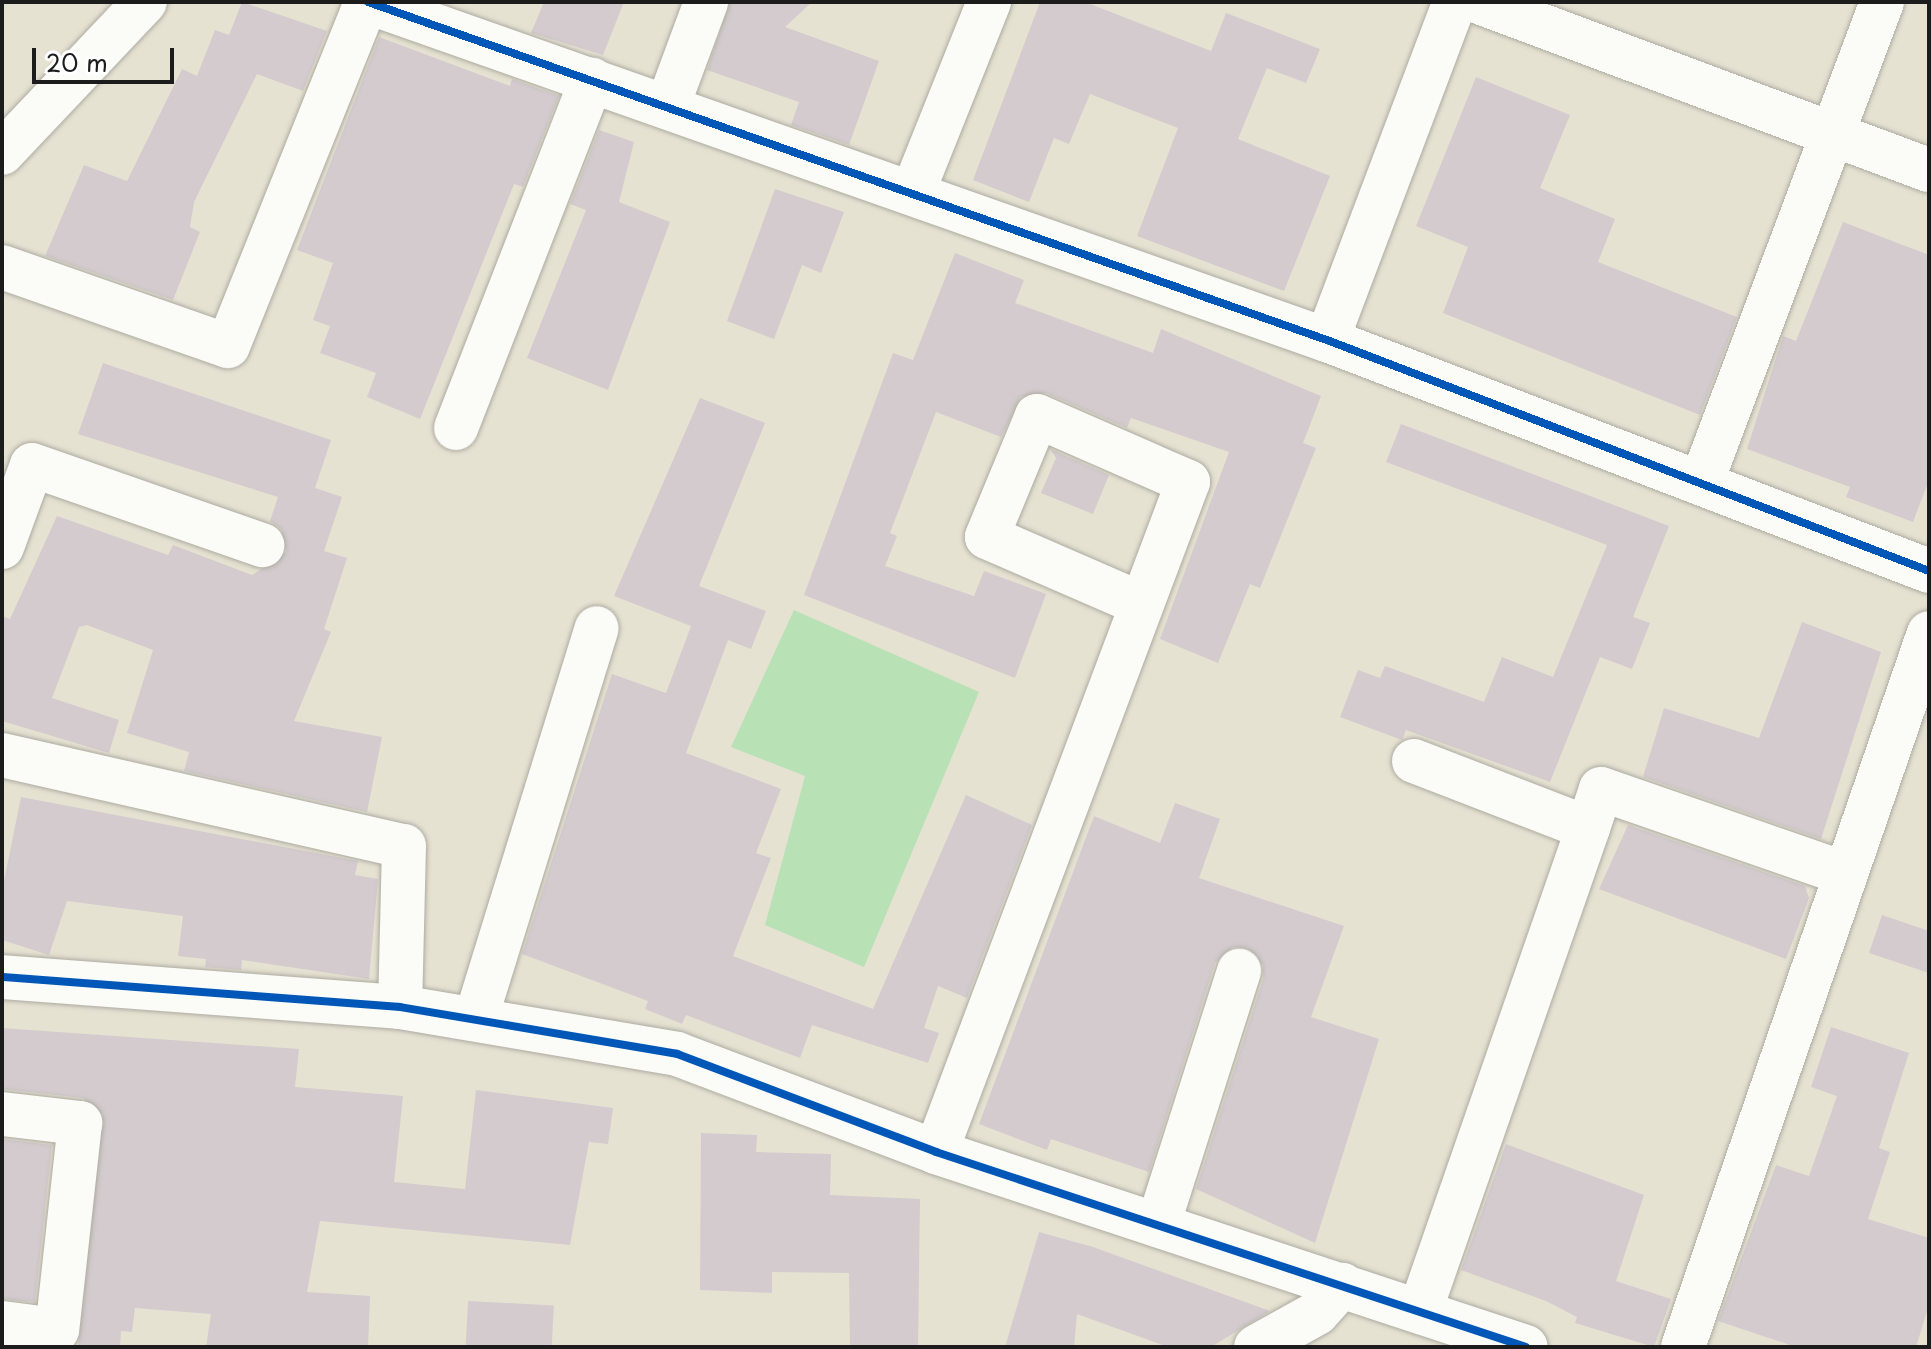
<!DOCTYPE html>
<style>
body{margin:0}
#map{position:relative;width:1931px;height:1349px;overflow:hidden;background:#e6e2d2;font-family:"Playpen Sans",sans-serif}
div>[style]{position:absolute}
.green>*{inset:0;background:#b8e1b5}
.building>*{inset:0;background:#d3cbce;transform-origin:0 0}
.roads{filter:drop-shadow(0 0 2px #adaba1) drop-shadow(0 0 2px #adaba1)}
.minor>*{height:44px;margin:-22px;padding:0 22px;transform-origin:22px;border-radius:22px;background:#fbfbf8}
.cycleway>*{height:8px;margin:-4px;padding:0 4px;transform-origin:4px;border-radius:4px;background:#0057b8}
span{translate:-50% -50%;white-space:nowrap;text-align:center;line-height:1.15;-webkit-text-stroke:8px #fff;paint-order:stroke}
.frame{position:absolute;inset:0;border:4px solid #1c1c1c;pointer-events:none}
.scale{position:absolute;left:32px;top:48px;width:142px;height:36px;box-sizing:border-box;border:4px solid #1c1c1c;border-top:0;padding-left:10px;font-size:24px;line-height:28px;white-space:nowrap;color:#1c1c1c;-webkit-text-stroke:6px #fff;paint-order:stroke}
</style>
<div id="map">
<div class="green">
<i style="clip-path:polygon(794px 610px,979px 692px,864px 967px,765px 925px,805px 776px,731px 747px)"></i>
</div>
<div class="building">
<i style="clip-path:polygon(242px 2px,327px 31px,303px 91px,257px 74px,194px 202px,190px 227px,200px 232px,173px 300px,45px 256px,84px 165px,127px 181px,182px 69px,197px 76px,215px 30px,229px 35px)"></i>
<i style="clip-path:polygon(544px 2px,624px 2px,603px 55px,531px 33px)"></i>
<i style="clip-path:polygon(730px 2px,812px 2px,785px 27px,879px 61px,849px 145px,791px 125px,799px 102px,707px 70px)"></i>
<i style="clip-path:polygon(1040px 2px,1085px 2px,1211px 51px,1226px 13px,1320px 49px,1306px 83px,1267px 68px,1238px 139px,1330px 176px,1284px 291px,1137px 236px,1178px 128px,1090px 94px,1069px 144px,1054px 138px,1029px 202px,973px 180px)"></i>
<i style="clip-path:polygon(379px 37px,510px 86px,512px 79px,559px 96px,523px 187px,514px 184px,420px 419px,367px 397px,376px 373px,320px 353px,330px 326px,313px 320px,333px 263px,297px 250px)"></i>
<i style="clip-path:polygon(1476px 77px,1570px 115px,1540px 188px,1615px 219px,1598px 262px,1737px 317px,1700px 415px,1443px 313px,1468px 247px,1416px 226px)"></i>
<i style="clip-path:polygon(599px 130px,634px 142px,619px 202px,670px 222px,608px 390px,527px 358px,586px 210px,570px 204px)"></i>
<i style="clip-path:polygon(775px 189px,844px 212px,821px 273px,802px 265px,774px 339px,727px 321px)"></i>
<i style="clip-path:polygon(1843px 222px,1929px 255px,1929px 480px,1913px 522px,1846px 497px,1850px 487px,1747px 449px,1783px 336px,1796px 341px)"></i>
<i style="clip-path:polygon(955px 253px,1024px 280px,1015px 303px,1153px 353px,1161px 329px,1321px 396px,1303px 443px,1316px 448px,1260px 588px,1250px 584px,1218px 663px,1160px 639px,1229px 452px,1131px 418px,1127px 428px,1046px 393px,1021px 397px,1001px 437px,936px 412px,890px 533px,897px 536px,885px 566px,974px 596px,984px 571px,1046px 594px,1015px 678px,804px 595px,893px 353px,913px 360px)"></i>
<i style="clip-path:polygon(103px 363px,331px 440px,315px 488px,342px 497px,324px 551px,347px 558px,324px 629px,331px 632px,294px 721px,382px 737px,367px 812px,184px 771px,189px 752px,127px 733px,153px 650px,87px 625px,79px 627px,52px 698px,119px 720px,109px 753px,2px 721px,2px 616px,10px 619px,57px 516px,168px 555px,173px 545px,252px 575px,286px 552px,281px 529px,270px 521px,278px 497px,78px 434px)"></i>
<i style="clip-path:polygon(700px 398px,765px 423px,699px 586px,766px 611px,751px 649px,728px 640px,686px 753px,781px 789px,756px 853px,771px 858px,733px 956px,873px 1009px,966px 795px,1032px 825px,967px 998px,938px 986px,924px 1028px,939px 1033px,928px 1063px,812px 1025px,800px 1058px,686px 1015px,682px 1024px,645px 1009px,648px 1001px,522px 954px,612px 674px,666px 693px,691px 626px,614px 596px)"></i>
<i style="clip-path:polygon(1401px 424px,1669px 526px,1633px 617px,1650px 623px,1632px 669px,1600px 657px,1550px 782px,1406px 730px,1402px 740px,1340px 717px,1358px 670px,1380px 678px,1385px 666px,1484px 702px,1502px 657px,1553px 677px,1607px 545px,1386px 462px)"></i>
<i style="clip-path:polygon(1050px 449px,1109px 475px,1093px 514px,1041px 493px,1056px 458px)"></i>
<i style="clip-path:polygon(1802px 622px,1881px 652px,1821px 839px,1643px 777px,1664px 708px,1759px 738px)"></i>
<i style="clip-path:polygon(21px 797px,358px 861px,355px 875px,378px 879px,369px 979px,242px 960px,241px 970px,205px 967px,206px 959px,178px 956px,183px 916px,67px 901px,49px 955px,2px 940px,2px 891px)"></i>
<i style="clip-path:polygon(1175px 803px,1220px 819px,1199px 878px,1344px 926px,1311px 1017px,1379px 1039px,1315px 1243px,1196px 1189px,1263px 979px,1263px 965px,1247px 948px,1233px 947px,1215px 963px,1149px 1172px,1051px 1139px,1047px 1150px,979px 1124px,1094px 816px,1160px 843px)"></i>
<i style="clip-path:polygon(1628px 825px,1805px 886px,1809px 898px,1786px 959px,1599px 889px)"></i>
<i style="clip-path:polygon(1882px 915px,1929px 931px,1929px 973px,1869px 953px)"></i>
<i style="clip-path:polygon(1831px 1027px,1909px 1053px,1879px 1148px,1890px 1152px,1868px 1219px,1929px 1238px,1929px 1305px,1916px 1347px,1796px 1347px,1718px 1321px,1776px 1165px,1809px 1176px,1837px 1096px,1811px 1087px)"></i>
<i style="clip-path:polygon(2px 1028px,299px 1049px,295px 1087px,403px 1096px,394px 1182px,465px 1189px,476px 1090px,613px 1108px,608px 1144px,589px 1142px,570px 1245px,320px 1221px,307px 1292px,370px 1296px,368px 1347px,206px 1347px,211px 1314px,135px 1308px,132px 1332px,121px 1331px,120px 1347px,78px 1347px,103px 1114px,83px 1098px,2px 1089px)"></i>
<i style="clip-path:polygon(701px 1133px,757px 1135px,756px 1152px,831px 1154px,830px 1195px,920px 1199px,918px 1347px,850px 1347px,849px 1273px,772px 1272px,772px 1293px,700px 1290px)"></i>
<i style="clip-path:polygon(2px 1139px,52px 1145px,35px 1302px,2px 1299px)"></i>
<i style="clip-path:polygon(1506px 1144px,1644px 1195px,1616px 1281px,1671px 1299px,1654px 1347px,1575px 1323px,1577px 1317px,1546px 1301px,1461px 1270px)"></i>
<i style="clip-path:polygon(1039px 1232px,1093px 1247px,1270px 1311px,1211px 1347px,1168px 1347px,1077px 1314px,1074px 1347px,1005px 1347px)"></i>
<i style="left:468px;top:1301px;width:86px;height:46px;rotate:3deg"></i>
</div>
<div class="roads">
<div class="minor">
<i style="left:368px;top:2px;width:1017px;rotate:19.42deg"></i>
<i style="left:1327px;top:340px;width:645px;rotate:20.99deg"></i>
<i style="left:1479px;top:2px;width:480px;rotate:20.5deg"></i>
<i style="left:668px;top:105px;width:110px;rotate:-69.7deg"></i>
<i style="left:2px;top:153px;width:208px;rotate:-46.6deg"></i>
<i style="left:913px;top:192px;width:205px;rotate:-68.2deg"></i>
<i style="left:2px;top:267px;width:239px;rotate:19.3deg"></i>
<i style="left:228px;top:346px;width:371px;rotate:-68.1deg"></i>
<i style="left:1327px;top:340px;width:361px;rotate:-69.3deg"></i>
<i style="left:456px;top:428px;width:374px;rotate:-68.7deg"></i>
<i style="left:1702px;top:481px;width:512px;rotate:-69.4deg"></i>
<i style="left:2px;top:547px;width:87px;rotate:-69.9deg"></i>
<i style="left:32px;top:465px;width:244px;rotate:19.2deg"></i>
<i style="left:2px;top:755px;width:412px;rotate:12.8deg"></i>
<i style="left:404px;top:846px;width:161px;rotate:91.4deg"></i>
<i style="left:1414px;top:761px;width:186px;rotate:21.1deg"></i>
<i style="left:1588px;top:828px;width:508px;rotate:109.18deg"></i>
<i style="left:1588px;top:828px;width:41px;rotate:-71.6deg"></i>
<i style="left:1601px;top:789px;width:259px;rotate:19.1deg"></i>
<i style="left:2px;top:977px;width:399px;rotate:4.3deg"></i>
<i style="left:400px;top:1007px;width:281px;rotate:9.6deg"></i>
<i style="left:677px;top:1054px;width:277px;rotate:20.7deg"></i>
<i style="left:936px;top:1152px;width:621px;rotate:18.29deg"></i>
<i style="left:476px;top:1018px;width:408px;rotate:-72.8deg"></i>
<i style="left:2px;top:1114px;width:79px;rotate:6.6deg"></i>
<i style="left:80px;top:1123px;width:208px;rotate:96.3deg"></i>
<i style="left:57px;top:1330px;width:55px;rotate:-172.7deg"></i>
<i style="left:936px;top:1152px;width:716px;rotate:-69.39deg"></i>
<i style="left:1188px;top:482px;width:165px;rotate:-156.4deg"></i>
<i style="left:1037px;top:416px;width:131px;rotate:112.5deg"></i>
<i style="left:987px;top:537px;width:166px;rotate:23.5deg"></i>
<i style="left:1158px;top:1225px;width:267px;rotate:-72.3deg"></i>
<i style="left:1256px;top:1347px;width:70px;rotate:-29.1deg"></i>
<i style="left:1317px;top:1313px;width:38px;rotate:-48deg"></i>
<i style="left:1683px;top:1347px;width:755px;rotate:-70.99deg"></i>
</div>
</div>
<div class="cycleway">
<i style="left:368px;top:2px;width:1017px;rotate:19.42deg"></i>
<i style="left:1327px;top:340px;width:645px;rotate:20.99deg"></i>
<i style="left:2px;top:977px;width:399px;rotate:4.3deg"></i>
<i style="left:400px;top:1007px;width:281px;rotate:9.6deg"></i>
<i style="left:677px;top:1054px;width:277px;rotate:20.7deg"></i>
<i style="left:936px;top:1152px;width:621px;rotate:18.29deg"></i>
</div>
<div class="frame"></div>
<div class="scale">20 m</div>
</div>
